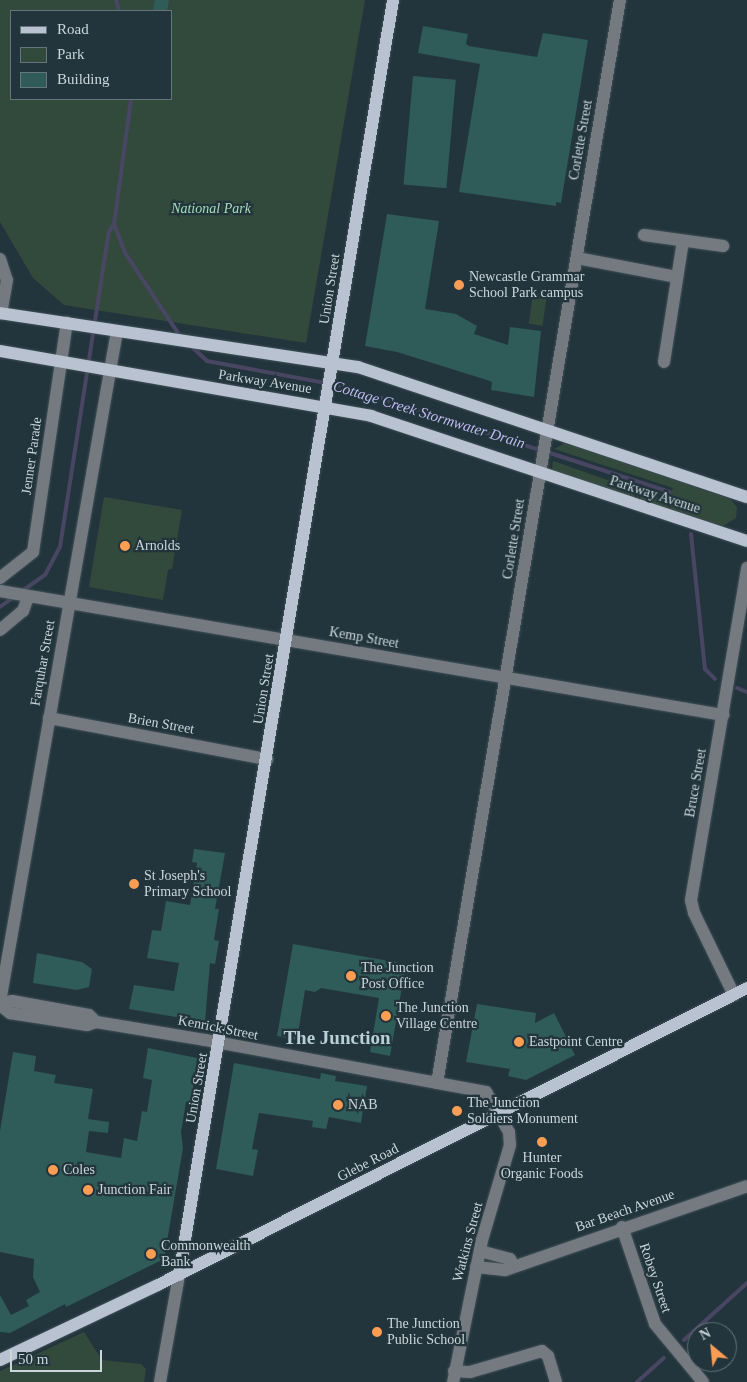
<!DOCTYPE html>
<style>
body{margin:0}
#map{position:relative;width:747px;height:1382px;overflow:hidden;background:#23353c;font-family:Georgia,serif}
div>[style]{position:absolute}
.green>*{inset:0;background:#324a3b;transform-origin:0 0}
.stream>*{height:4px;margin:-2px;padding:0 2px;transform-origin:2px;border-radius:2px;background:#494663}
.building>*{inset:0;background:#2f5b58;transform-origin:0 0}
.roads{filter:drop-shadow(0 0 1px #415258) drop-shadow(0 0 1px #415258)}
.minor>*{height:12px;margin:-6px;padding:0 6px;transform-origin:6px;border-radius:6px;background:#757a81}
.major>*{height:12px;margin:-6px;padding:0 6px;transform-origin:6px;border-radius:6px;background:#b8c2d0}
.dots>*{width:14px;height:14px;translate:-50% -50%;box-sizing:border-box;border:2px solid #23353c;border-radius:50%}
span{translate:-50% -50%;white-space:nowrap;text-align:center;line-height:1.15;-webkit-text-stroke:4.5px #23353c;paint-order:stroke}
.street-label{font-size:14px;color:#cbd6da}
.park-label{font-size:14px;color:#a4deb9;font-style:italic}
.poi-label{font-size:14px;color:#cbd6da}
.left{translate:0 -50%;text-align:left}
.water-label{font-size:15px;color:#c1baf3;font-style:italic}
.district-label{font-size:19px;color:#b9cfd8;font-weight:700}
.legend{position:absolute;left:10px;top:10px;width:162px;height:90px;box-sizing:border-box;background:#23353c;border:1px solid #66757b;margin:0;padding:6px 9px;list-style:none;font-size:15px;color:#cbd6da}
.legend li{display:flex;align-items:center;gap:10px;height:25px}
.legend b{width:25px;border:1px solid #66757b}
.north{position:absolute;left:687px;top:1322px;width:50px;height:50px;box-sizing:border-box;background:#23353c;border:1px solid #66757b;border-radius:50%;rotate:332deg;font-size:14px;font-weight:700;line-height:20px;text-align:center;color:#cbd6da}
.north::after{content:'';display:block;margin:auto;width:18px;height:22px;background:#fd9d54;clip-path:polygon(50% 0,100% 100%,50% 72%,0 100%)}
.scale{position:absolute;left:10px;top:1350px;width:92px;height:22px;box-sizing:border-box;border:2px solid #cbd6da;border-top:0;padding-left:6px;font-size:15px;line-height:18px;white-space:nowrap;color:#cbd6da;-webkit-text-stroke:4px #23353c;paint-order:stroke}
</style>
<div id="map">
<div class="green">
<i style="clip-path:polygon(evenodd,0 0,365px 0,306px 343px,64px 305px,33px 278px,0 222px,0 0,11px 11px,171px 11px,171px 99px,11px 99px,11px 11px)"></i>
<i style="left:533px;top:293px;width:14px;height:31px;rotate:8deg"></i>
<i style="clip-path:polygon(565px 443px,730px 499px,737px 507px,736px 518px,723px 526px,552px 470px,553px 461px,668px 501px,673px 488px,554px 449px)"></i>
<i style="clip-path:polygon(104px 497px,182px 510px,172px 569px,168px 570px,163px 600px,89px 587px)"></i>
<i style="clip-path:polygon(84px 1332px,102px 1360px,141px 1364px,146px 1369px,144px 1382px,0 1382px,0 1371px)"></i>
</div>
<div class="stream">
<i style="left:116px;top:0;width:11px;rotate:75deg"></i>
<i style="left:131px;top:99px;width:126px;rotate:97.7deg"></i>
<i style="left:114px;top:224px;width:31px;rotate:69deg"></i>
<i style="left:125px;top:253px;width:100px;rotate:56.5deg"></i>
<i style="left:191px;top:346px;width:22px;rotate:43deg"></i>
<i style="left:207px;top:361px;width:142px;rotate:10.5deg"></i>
<i style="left:347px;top:387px;width:203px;rotate:18.1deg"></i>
<i style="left:547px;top:452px;width:129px;rotate:18deg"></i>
<i style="left:691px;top:534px;width:136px;rotate:84.1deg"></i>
<i style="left:705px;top:669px;width:14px;rotate:45deg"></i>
<i style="left:22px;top:591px;width:28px;rotate:-35deg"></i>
<i style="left:45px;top:575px;width:32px;rotate:-62deg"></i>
<i style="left:60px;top:547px;width:319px;rotate:-81.2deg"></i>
<i style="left:109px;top:232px;width:9px;rotate:-58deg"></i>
<i style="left:0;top:607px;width:17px;rotate:-36deg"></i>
<i style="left:737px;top:688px;width:11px;rotate:22deg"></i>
<i style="left:684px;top:1340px;width:85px;rotate:-42.1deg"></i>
<i style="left:637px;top:1382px;width:36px;rotate:-42deg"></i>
</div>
<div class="building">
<i style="clip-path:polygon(155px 0,169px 0,167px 11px,153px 11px)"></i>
<i style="clip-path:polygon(423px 26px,468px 34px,466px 44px,469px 46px,537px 57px,543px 33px,588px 40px,561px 203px,556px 202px,556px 206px,459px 192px,480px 64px,418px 53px)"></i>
<i style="left:413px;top:76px;width:43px;height:109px;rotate:5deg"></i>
<i style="clip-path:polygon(387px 214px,439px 221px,425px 309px,456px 314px,477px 326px,474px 334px,508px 345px,510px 327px,541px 331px,534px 397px,491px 390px,492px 382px,487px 380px,397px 352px,365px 346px)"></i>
<i style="clip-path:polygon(194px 849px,225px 853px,215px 909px,219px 909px,214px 940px,219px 941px,215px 964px,210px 963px,205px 1022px,129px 1009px,134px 985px,174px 991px,179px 963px,147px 958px,152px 930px,161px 931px,166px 901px,190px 905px,197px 863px,192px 862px)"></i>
<i style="clip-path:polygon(293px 944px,406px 964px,390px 1056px,370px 1052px,379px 998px,321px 988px,315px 992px,305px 990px,297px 1040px,277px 1036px)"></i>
<i style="clip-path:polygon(37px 953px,82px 962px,92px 969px,89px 987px,77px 990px,33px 983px)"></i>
<i style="clip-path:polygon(477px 1004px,536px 1013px,535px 1023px,554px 1013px,575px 1055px,526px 1080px,508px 1076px,510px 1069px,466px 1062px)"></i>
<i style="clip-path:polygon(148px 1048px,197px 1058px,191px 1103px,186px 1102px,181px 1132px,183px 1148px,164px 1259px,66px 1307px,65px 1304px,10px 1333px,0 1332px,0 1295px,11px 1315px,29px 1306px,26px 1300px,40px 1292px,33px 1277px,34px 1259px,0 1252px,0 1131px,13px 1052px,36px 1056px,34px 1071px,56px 1075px,54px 1083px,93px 1089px,88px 1119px,109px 1122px,108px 1133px,89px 1131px,86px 1152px,121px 1158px,124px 1138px,137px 1141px,142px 1111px,147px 1112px,152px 1080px,143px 1078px)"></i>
<i style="clip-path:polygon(234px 1063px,320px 1079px,321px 1073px,336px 1076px,335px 1081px,367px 1086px,361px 1123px,329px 1117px,326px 1129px,312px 1127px,313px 1121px,259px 1113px,252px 1149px,258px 1150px,253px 1176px,216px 1169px)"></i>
</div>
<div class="roads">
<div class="minor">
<i style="left:644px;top:235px;width:80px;rotate:7.9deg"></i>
<i style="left:577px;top:258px;width:102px;rotate:10.8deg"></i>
<i style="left:0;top:259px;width:22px;rotate:72deg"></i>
<i style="left:7px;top:280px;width:34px;rotate:100deg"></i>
<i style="left:664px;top:362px;width:122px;rotate:-81.1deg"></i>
<i style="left:0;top:578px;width:42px;rotate:-38.2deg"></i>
<i style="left:33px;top:552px;width:232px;rotate:-81.6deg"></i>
<i style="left:0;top:591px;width:734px;rotate:9.73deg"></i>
<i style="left:0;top:630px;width:30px;rotate:-40deg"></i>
<i style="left:23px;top:611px;width:15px;rotate:-70deg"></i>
<i style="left:49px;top:718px;width:222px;rotate:10.7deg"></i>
<i style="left:734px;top:995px;width:91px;rotate:-116deg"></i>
<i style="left:694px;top:913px;width:13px;rotate:-103deg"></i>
<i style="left:691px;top:900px;width:337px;rotate:-80.4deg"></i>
<i style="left:0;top:1002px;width:681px;rotate:-80.11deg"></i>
<i style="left:0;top:1004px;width:12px;rotate:-14deg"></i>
<i style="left:12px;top:1001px;width:78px;rotate:10.3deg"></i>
<i style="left:89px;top:1015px;width:10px;rotate:45deg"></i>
<i style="left:0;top:1005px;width:13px;rotate:39deg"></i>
<i style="left:10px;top:1013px;width:78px;rotate:8.9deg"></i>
<i style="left:87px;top:1025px;width:9px;rotate:-18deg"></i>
<i style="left:96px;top:1022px;width:110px;rotate:9.4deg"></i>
<i style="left:205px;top:1040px;width:286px;rotate:10.5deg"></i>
<i style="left:486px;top:1092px;width:46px;rotate:60.1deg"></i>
<i style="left:509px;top:1132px;width:13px;rotate:86deg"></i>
<i style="left:510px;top:1145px;width:99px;rotate:106.4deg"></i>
<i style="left:482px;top:1240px;width:145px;rotate:101.5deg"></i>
<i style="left:437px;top:1083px;width:1098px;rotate:-80.41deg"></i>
<i style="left:622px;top:1227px;width:102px;rotate:71.2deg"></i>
<i style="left:655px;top:1324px;width:75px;rotate:50.4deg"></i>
<i style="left:480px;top:1251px;width:31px;rotate:15deg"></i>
<i style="left:510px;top:1259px;width:7px;rotate:63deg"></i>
<i style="left:476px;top:1267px;width:29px;rotate:6deg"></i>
<i style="left:505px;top:1270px;width:256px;rotate:-19.1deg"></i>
<i style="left:454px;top:1371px;width:16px;rotate:4deg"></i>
<i style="left:470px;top:1372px;width:75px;rotate:-16.3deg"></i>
<i style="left:542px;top:1351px;width:8px;rotate:40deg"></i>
<i style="left:548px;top:1356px;width:27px;rotate:73deg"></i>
<i style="left:160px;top:1382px;width:109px;rotate:-79.9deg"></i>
</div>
<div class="major">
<i style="left:0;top:313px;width:362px;rotate:8.6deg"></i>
<i style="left:358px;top:367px;width:410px;rotate:18.5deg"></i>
<i style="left:0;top:351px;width:377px;rotate:9.9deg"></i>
<i style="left:371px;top:416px;width:396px;rotate:18.4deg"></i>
<i style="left:179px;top:1275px;width:1293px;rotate:-80.47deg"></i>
<i style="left:0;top:1360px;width:175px;rotate:-25.4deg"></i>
<i style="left:158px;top:1285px;width:660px;rotate:-26.76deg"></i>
</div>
</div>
<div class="dots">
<i style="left:459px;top:285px;background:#fd9d54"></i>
<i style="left:125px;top:546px;background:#fd9d54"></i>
<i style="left:134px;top:884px;background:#fd9d54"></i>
<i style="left:351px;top:976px;background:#fd9d54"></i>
<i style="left:386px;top:1016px;background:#fd9d54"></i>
<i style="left:519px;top:1042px;background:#fd9d54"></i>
<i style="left:338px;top:1105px;background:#fd9d54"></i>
<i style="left:457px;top:1111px;background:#fd9d54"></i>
<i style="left:542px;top:1142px;background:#fd9d54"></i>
<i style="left:53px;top:1170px;background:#fd9d54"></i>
<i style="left:88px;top:1190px;background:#fd9d54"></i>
<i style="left:151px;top:1254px;background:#fd9d54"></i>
<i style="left:377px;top:1332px;background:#fd9d54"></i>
</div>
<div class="street-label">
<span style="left:581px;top:140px;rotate:-80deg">Corlette Street</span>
<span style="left:330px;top:289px;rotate:-81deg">Union Street</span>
<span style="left:265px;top:382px;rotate:9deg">Parkway Avenue</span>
<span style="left:32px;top:456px;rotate:-82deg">Jenner Parade</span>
<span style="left:655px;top:495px;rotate:18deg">Parkway Avenue</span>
<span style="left:514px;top:539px;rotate:-81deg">Corlette Street</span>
<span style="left:364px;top:638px;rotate:10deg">Kemp Street</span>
<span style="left:43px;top:663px;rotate:-80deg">Farquhar Street</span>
<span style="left:264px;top:689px;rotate:-81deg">Union Street</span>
<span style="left:161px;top:724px;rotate:10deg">Brien Street</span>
<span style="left:696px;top:783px;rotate:-80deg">Bruce Street</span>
<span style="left:218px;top:1028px;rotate:11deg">Kenrick Street</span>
<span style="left:197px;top:1088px;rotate:-80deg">Union Street</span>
<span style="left:368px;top:1163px;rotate:-27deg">Glebe Road</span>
<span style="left:625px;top:1211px;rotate:-19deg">Bar Beach Avenue</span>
<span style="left:468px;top:1242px;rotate:-75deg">Watkins Street</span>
<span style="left:655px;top:1278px;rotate:71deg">Robey Street</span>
</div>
<div class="park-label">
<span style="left:211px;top:209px">National Park</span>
</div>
<div class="poi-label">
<span class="left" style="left:469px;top:285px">Newcastle Grammar<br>School Park campus</span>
<span class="left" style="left:135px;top:546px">Arnolds</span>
<span class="left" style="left:144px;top:884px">St Joseph's<br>Primary School</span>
<span class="left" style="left:361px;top:976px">The Junction<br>Post Office</span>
<span class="left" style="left:396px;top:1016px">The Junction<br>Village Centre</span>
<span class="left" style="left:529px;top:1042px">Eastpoint Centre</span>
<span class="left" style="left:467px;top:1111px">The Junction<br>Soldiers Monument</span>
<span class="left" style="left:348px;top:1105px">NAB</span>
<span style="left:542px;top:1166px">Hunter<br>Organic Foods</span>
<span class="left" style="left:63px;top:1170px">Coles</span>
<span class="left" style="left:98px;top:1190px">Junction Fair</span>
<span class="left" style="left:161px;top:1254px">Commonwealth<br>Bank</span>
<span class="left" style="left:387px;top:1332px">The Junction<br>Public School</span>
</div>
<div class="water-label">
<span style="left:429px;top:415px;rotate:17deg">Cottage Creek Stormwater Drain</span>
</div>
<div class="district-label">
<span style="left:337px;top:1038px">The Junction</span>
</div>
<ul class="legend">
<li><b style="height:6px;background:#b8c2d0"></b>Road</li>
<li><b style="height:14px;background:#324a3b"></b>Park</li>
<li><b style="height:14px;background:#2f5b58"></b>Building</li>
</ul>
<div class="north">N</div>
<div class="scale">50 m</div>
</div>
